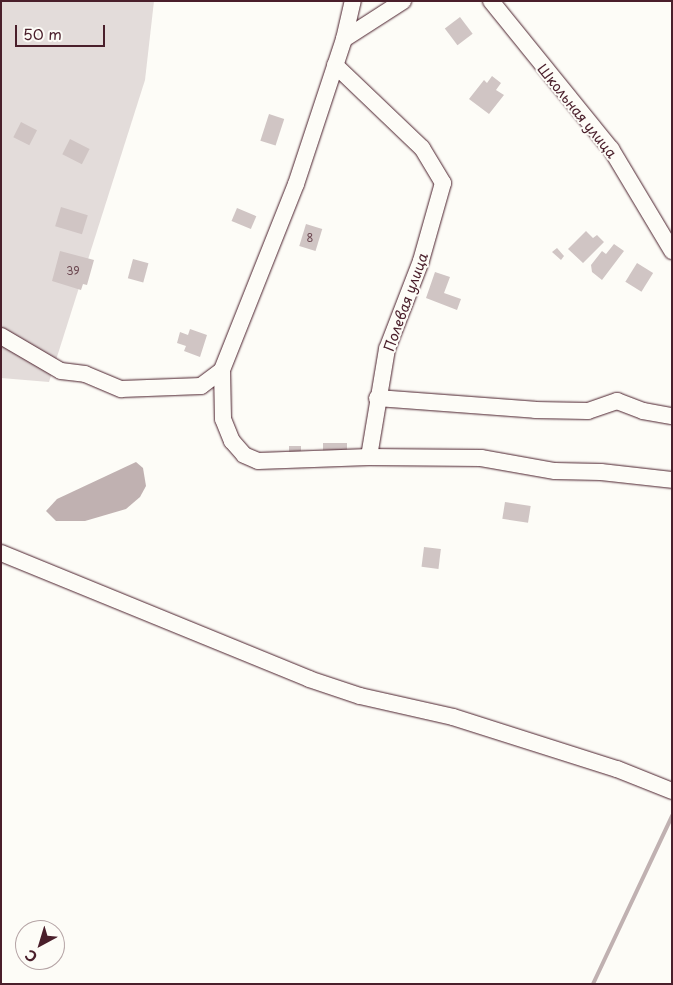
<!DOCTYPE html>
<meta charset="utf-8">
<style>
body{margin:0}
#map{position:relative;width:673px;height:985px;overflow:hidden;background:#fdfcf7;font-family:"Playpen Sans",sans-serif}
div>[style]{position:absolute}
.green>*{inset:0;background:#e3dcda}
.water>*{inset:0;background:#c0b1b1}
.stream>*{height:4px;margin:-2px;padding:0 2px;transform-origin:2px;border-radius:2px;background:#c0b1b1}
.building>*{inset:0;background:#d0c5c4;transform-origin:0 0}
.roads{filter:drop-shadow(0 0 1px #4a1f2b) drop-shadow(0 0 1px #4a1f2b)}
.minor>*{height:16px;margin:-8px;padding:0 8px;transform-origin:8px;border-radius:8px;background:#fdfcf7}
span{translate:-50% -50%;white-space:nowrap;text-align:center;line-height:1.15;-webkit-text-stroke:4px #fdfcf7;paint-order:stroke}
.number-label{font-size:11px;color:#6c4851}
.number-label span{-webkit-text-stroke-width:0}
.street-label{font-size:14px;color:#4a1f2b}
.frame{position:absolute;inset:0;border:2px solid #4a1f2b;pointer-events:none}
.north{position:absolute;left:15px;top:920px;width:50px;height:50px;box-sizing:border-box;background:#fdfcf7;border:1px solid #b5a4a5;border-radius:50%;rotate:219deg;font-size:14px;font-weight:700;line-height:20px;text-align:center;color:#4a1f2b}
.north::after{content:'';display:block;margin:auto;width:18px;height:22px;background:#4a1f2b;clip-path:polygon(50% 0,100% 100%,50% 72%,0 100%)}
.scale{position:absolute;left:15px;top:25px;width:90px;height:22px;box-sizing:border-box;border:2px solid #4a1f2b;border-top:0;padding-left:6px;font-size:15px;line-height:18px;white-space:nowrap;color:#4a1f2b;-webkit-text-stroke:4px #fdfcf7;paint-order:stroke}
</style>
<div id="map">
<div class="green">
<i style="clip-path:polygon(1px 1px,154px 1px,145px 80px,49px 382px,1px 378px)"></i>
</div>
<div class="water">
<i style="clip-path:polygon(136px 462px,143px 468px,146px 486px,140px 497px,126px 509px,85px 521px,56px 521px,46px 511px,57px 499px)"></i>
</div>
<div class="stream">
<i style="left:593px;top:984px;width:186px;rotate:-64.8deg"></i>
</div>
<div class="building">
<i style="left:460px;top:17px;width:21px;height:19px;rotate:53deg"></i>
<i style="clip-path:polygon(492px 76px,501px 83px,496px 90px,504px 95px,489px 114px,469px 99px,484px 80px,487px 83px)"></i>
<i style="left:269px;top:114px;width:16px;height:28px;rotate:18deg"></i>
<i style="left:21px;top:122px;width:18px;height:17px;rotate:27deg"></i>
<i style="left:70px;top:139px;width:22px;height:17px;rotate:27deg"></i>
<i style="left:61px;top:207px;width:28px;height:20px;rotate:17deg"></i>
<i style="left:237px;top:208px;width:21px;height:14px;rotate:23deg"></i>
<i style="left:306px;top:224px;width:17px;height:23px;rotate:17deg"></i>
<i style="clip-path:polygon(586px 231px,593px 238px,597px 235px,604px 242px,583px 263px,568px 249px)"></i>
<i style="clip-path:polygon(614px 244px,624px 251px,602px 280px,592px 272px,591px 265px,602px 251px,606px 254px)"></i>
<i style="clip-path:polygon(557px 248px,564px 256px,561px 260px,552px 252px)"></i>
<i style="clip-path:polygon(60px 251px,94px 260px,87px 285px,83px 284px,81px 290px,52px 281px)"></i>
<i style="left:133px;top:259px;width:16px;height:20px;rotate:15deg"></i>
<i style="left:637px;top:263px;width:19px;height:22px;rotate:32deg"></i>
<i style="clip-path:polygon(435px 272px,450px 277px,444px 293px,461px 299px,457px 310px,426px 298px)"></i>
<i style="clip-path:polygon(190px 329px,207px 335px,200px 357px,184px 351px,186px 346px,177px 343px,180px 332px,188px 335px)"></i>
<i style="left:323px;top:443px;width:24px;height:12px"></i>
<i style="left:289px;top:446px;width:12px;height:11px"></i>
<i style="left:505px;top:502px;width:26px;height:17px;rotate:9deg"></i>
<i style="left:424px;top:547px;width:17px;height:20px;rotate:7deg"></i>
</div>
<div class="roads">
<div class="minor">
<i style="left:403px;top:1px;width:70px;rotate:147.2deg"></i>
<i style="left:344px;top:39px;width:153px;rotate:108.3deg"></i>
<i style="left:296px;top:184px;width:200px;rotate:111.7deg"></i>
<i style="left:222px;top:370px;width:49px;rotate:88.8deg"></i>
<i style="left:223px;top:419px;width:24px;rotate:68deg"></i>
<i style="left:232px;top:441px;width:18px;rotate:49deg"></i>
<i style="left:244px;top:455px;width:15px;rotate:23deg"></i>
<i style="left:258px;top:461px;width:111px;rotate:-2.1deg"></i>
<i style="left:369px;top:457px;width:112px;rotate:0.5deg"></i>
<i style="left:481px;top:458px;width:75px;rotate:10deg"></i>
<i style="left:555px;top:471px;width:46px;rotate:1.2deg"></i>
<i style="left:601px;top:472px;width:71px;rotate:6.4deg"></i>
<i style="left:491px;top:1px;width:191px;rotate:51deg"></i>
<i style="left:611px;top:149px;width:119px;rotate:59.1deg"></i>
<i style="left:344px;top:39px;width:39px;rotate:-77deg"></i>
<i style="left:335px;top:65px;width:120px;rotate:43.7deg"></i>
<i style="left:422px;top:148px;width:41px;rotate:59deg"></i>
<i style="left:443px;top:183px;width:81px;rotate:105.8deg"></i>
<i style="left:421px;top:261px;width:94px;rotate:111.1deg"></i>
<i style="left:387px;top:349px;width:109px;rotate:99.5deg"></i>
<i style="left:1px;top:336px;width:69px;rotate:30.3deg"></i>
<i style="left:61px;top:371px;width:24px;rotate:7deg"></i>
<i style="left:85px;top:374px;width:39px;rotate:23deg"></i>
<i style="left:121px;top:389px;width:80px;rotate:-2.1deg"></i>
<i style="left:201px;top:386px;width:26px;rotate:-37deg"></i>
<i style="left:377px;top:398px;width:158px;rotate:4.3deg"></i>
<i style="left:535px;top:410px;width:53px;rotate:1.1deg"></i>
<i style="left:588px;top:411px;width:31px;rotate:-19deg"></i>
<i style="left:617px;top:401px;width:28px;rotate:21deg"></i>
<i style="left:643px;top:411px;width:29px;rotate:10deg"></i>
<i style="left:1px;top:553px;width:333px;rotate:22.2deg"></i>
<i style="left:309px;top:679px;width:54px;rotate:18.4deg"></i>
<i style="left:360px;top:696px;width:95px;rotate:12.7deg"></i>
<i style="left:453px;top:717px;width:172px;rotate:17.6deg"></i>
<i style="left:617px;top:769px;width:59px;rotate:21.8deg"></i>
</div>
</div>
<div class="number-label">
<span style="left:310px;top:238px">8</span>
<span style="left:73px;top:271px">39</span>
</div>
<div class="street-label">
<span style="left:577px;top:111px;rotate:51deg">Школьная улица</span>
<span style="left:406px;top:302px;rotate:-70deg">Полевая улица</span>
</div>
<div class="frame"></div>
<div class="north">С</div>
<div class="scale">50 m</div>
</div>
